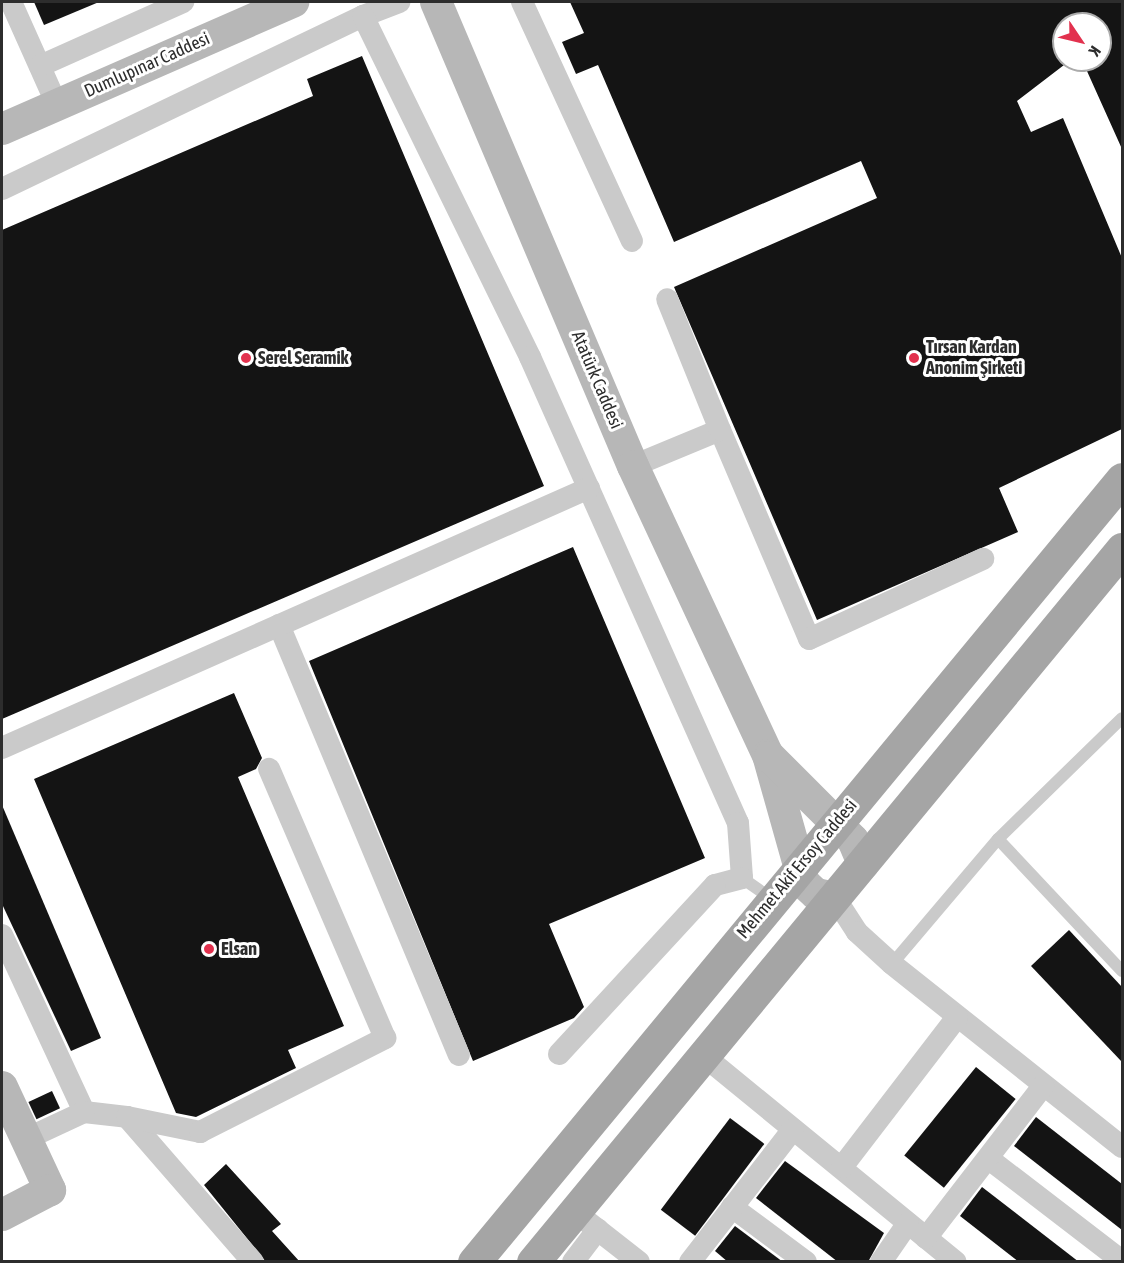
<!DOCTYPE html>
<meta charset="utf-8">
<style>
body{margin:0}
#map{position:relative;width:1124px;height:1263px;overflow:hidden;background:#fff;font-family:"Asap Condensed",sans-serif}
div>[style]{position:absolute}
.building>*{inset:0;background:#141414;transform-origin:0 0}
.lane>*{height:12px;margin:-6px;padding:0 6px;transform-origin:6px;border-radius:6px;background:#cacaca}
.street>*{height:22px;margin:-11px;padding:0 11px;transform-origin:11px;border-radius:11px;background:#cacaca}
.secondary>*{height:32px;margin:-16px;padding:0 16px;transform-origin:16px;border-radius:16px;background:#b7b7b7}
.primary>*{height:33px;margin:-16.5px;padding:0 16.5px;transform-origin:16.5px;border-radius:16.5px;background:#a5a5a5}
.dots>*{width:16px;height:16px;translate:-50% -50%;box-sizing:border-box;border:3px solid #fff;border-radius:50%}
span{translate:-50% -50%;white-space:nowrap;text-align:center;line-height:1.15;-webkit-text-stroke:6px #fff;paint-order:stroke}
.street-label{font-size:18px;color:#2d2d2d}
.poi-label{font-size:18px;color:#2d2d2d;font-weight:700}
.left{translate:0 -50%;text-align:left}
.frame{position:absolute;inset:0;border:3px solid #2d2d2d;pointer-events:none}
.north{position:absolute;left:1052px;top:12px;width:60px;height:60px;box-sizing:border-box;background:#fff;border:2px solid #ababab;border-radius:50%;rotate:125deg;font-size:16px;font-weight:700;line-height:24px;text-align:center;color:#2d2d2d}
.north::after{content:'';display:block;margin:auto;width:21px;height:27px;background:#e2314e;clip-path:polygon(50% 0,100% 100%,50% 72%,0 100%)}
</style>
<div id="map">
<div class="building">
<i style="clip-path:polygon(34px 2px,99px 2px,44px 25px)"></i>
<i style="clip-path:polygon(570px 2px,1122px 2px,1122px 149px,1082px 60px,1100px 60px,1100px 24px,1064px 24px,1064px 65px,1017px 101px,1031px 132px,1063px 118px,1122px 258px,1122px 429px,999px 488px,1018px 532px,817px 620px,674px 287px,877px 198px,861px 161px,674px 242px,598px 65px,576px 74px,562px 42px,584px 33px)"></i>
<i style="clip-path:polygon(362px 56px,544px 486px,2px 719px,2px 230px,313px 96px,307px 79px)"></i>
<i style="clip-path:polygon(573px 547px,705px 858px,549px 924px,584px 1007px,574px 1018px,473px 1061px,309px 661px)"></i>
<i style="clip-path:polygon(234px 693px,262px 758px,256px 769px,238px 777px,344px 1026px,288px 1050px,296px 1068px,196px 1117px,176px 1113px,34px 779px)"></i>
<i style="clip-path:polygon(2px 805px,101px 1038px,71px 1051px,2px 904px)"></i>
<i style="clip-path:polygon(1069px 930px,1122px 987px,1122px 1062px,1031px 966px)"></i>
<i style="left:976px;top:1067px;width:51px;height:114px;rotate:39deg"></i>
<i style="left:52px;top:1091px;width:19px;height:26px;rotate:65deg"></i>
<i style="clip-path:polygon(1036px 1117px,1122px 1184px,1122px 1230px,1014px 1146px)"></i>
<i style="left:730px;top:1118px;width:43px;height:115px;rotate:37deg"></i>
<i style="clip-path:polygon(785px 1161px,884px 1233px,868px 1262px,838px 1262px,756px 1198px)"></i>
<i style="clip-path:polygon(226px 1164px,281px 1224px,272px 1231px,300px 1262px,266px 1262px,204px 1185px)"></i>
<i style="clip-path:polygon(982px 1187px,1079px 1262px,1019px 1262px,960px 1216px)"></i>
<i style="clip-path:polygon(735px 1226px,783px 1262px,728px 1262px,715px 1251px)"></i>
</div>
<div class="lane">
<i style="left:998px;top:839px;width:181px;rotate:46.8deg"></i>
<i style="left:742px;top:878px;width:37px;rotate:35deg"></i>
<i style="left:892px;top:964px;width:164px;rotate:-49.7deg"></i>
<i style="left:998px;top:839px;width:173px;rotate:-44.3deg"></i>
</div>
<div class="street">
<i style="left:11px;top:2px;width:113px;rotate:65.9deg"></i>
<i style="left:522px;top:2px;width:263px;rotate:65.3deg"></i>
<i style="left:363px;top:16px;width:39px;rotate:-21deg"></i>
<i style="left:40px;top:66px;width:157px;rotate:-24.1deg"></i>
<i style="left:2px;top:189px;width:400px;rotate:-25.6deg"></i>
<i style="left:363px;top:16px;width:380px;rotate:63.9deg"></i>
<i style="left:530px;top:357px;width:510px;rotate:65.95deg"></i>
<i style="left:738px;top:823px;width:55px;rotate:85.8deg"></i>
<i style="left:742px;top:878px;width:28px;rotate:165deg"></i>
<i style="left:715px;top:885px;width:230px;rotate:132.7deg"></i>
<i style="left:720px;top:430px;width:227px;rotate:66.9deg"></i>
<i style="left:809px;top:639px;width:192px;rotate:-24.7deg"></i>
<i style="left:633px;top:466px;width:94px;rotate:-22.5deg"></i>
<i style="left:720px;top:430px;width:141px;rotate:-112deg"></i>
<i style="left:279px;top:625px;width:466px;rotate:67.3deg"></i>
<i style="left:2px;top:748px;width:642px;rotate:-23.89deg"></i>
<i style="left:835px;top:898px;width:40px;rotate:57.1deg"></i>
<i style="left:857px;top:932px;width:47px;rotate:42.4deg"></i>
<i style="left:892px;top:964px;width:294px;rotate:38.5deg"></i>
<i style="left:2px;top:935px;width:195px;rotate:65.1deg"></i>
<i style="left:84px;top:1112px;width:43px;rotate:6.6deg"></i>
<i style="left:127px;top:1117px;width:192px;rotate:49deg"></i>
<i style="left:704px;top:1056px;width:325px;rotate:39.3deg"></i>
<i style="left:127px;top:1117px;width:75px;rotate:11.6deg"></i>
<i style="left:200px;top:1132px;width:208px;rotate:-26.9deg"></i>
<i style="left:385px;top:1038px;width:293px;rotate:-113.3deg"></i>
<i style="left:26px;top:1139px;width:64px;rotate:-25deg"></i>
<i style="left:989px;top:1159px;width:168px;rotate:37.5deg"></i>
<i style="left:842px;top:1167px;width:189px;rotate:-52.5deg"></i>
<i style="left:732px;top:1207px;width:92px;rotate:36.6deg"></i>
<i style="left:575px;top:1212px;width:81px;rotate:38deg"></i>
<i style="left:926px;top:1238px;width:192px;rotate:-52.4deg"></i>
<i style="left:573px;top:1262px;width:41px;rotate:-52.9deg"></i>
<i style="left:690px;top:1262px;width:168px;rotate:-52.2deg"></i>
<i style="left:881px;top:1262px;width:47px;rotate:-55.3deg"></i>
</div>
<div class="secondary">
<i style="left:436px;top:2px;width:504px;rotate:67deg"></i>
<i style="left:633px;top:466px;width:319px;rotate:65deg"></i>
<i style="left:768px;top:755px;width:133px;rotate:74.3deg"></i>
<i style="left:804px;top:883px;width:16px;rotate:43deg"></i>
<i style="left:816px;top:894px;width:19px;rotate:12deg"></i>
<i style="left:2px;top:129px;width:318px;rotate:-23.6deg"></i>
<i style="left:770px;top:757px;width:117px;rotate:45deg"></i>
<i style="left:853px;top:840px;width:26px;rotate:67deg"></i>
<i style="left:2px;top:1087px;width:114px;rotate:65deg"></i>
<i style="left:50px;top:1190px;width:54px;rotate:152.5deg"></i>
</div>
<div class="primary">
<i style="left:474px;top:1262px;width:1016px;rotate:-50.39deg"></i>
<i style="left:533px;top:1262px;width:925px;rotate:-50.44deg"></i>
</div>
<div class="dots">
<i style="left:246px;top:358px;background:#e2314e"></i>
<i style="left:914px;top:358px;background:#e2314e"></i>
<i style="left:209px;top:949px;background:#e2314e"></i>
</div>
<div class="street-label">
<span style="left:147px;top:65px;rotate:-24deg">Dumlupınar Caddesi</span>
<span style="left:597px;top:380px;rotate:67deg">Atatürk Caddesi</span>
<span style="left:797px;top:869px;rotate:-50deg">Mehmet Akif Ersoy Caddesi</span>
</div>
<div class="poi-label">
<span class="left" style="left:926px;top:358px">Tırsan Kardan<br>Anonim Şirketi</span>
<span class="left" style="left:258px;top:358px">Serel Seramik</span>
<span class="left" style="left:221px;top:949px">Elsan</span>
</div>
<div class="frame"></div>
<div class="north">K</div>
</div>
